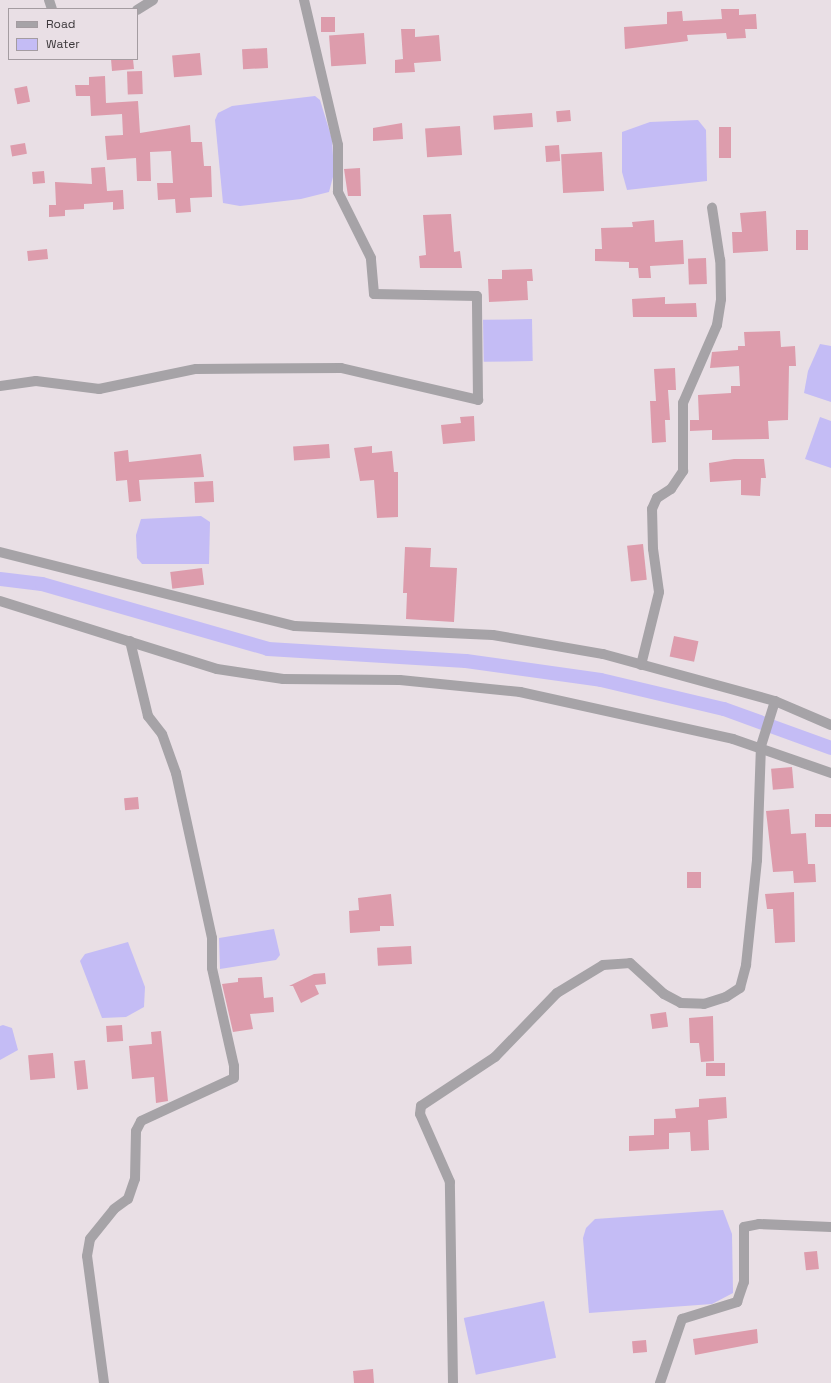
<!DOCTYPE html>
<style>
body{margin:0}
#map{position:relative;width:831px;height:1383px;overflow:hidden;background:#e9dfe5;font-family:"Space Grotesk",sans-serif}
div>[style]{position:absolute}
.water>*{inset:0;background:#c4bcf5;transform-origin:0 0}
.canal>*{height:14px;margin:-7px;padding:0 7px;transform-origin:7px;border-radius:7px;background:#c4bcf5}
.building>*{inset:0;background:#dd9cac;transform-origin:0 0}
.minor>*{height:10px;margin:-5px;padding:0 5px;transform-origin:5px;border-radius:5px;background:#a6a3a7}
span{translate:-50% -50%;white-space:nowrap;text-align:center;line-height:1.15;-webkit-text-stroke:4px #e9dfe5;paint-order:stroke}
.legend{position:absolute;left:8px;top:8px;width:130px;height:52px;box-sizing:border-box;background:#e9dfe5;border:1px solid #a49ca1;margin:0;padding:5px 7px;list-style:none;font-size:12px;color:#3c383b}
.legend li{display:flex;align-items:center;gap:8px;height:20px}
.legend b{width:20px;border:1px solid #a49ca1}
</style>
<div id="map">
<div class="water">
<i style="clip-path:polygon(315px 96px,320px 100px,332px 139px,334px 173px,329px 192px,301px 199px,240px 206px,223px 203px,215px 120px,218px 113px,232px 106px)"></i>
<i style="clip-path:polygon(698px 120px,706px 130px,707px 181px,627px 190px,622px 172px,622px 132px,650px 122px)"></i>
<i style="left:532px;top:319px;width:42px;height:49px;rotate:89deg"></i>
<i style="clip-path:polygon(820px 344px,831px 346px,831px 402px,804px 393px,808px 371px)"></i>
<i style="clip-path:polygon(820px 417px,831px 421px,831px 468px,805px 459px)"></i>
<i style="clip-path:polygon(201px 516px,210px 522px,209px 564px,142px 564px,137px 558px,136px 535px,141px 519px)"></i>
<i style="clip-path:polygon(274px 929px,280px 955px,276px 960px,220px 969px,219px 938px)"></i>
<i style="clip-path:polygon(128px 942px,145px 987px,144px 1007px,126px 1017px,102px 1018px,80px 961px,85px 954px)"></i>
<i style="clip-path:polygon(3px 1025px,12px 1028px,18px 1050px,0 1060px,0 1026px)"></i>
<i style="clip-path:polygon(723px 1210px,732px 1234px,733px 1293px,712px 1304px,589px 1313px,583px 1238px,586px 1228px,595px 1219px)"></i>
<i style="left:544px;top:1301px;width:58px;height:82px;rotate:78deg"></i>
</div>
<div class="canal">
<i style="left:0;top:579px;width:42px;rotate:6.8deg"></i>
<i style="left:42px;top:584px;width:235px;rotate:16deg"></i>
<i style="left:268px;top:649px;width:198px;rotate:3.5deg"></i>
<i style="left:466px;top:661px;width:136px;rotate:8deg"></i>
<i style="left:601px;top:680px;width:126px;rotate:13.3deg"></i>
<i style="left:724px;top:709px;width:114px;rotate:20deg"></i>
</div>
<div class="building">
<i style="clip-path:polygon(721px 9px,739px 9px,739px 15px,756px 14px,757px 29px,745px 29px,746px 38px,727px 39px,726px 33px,687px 35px,688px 41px,625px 49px,624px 27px,667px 24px,667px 12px,682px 11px,683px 21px,722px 19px)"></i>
<i style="left:321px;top:17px;width:14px;height:15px"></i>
<i style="clip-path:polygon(401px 29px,415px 29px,415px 37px,439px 35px,441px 61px,414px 63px,415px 72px,395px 73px,395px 60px,403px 59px)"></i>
<i style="left:364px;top:33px;width:31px;height:35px;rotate:86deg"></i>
<i style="left:267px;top:48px;width:20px;height:25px;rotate:87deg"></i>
<i style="left:200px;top:53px;width:22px;height:28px;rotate:85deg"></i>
<i style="clip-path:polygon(111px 59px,133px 59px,134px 69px,112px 71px)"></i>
<i style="left:142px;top:71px;width:23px;height:15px;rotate:88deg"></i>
<i style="clip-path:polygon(105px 76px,106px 103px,138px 101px,140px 133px,190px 125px,191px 142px,202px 142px,204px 166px,211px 166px,212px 197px,190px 198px,191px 212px,176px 213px,175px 199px,158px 200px,157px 183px,173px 183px,171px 151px,150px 152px,151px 181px,137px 181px,136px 158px,107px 160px,105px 136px,123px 135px,122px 114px,91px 116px,90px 96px,76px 96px,75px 85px,89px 85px,89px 77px)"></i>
<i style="left:27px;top:86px;width:16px;height:13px;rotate:79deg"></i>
<i style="left:570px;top:110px;width:11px;height:14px;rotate:85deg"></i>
<i style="left:532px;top:113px;width:14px;height:39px;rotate:86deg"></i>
<i style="clip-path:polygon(402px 123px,403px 139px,373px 141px,373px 128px)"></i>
<i style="left:460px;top:126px;width:29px;height:35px;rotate:86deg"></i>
<i style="left:719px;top:127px;width:12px;height:31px"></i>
<i style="left:25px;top:143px;width:11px;height:15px;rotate:80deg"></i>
<i style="left:559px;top:145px;width:16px;height:14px;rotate:86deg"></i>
<i style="left:602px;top:152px;width:39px;height:41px;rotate:87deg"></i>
<i style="clip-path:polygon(105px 167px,107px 191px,123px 190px,124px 209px,113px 210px,113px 202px,84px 204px,84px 209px,65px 210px,65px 216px,49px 217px,49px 205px,56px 205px,55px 182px,92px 184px,91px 168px)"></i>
<i style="clip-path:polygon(360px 168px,361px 196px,348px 196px,344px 169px)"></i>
<i style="left:44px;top:171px;width:12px;height:12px;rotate:85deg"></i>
<i style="clip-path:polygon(766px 211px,768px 251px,733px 253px,732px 232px,742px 232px,740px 213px)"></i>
<i style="clip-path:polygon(451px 214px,454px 252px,460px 251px,462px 268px,420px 268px,419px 256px,426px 255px,423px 215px)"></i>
<i style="clip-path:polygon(654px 220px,655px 242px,683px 240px,684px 264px,650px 266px,651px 278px,639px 278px,638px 268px,629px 268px,629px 262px,595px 261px,595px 249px,602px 249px,601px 228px,633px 227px,632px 222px)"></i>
<i style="left:796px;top:230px;width:12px;height:20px"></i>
<i style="left:47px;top:249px;width:10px;height:20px;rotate:84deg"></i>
<i style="left:706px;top:258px;width:26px;height:18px;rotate:88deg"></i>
<i style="clip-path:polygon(532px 269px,533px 281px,527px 281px,528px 300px,489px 302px,488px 279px,502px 279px,502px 270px)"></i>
<i style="clip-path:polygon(665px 297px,665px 304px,696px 303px,697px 317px,633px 317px,632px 299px)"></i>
<i style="clip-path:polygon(780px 331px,781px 347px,795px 346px,796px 366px,789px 366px,788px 420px,768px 421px,769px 439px,712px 440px,712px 430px,690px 431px,690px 420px,699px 420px,698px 395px,731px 393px,731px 386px,740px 386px,739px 366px,710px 368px,712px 352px,738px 350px,738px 346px,745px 346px,744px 332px)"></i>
<i style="clip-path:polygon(675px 368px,676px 390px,668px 390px,670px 420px,665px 420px,666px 442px,652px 443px,650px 401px,656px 401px,654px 369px)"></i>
<i style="clip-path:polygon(474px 416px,475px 441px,443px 444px,441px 425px,461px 423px,460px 417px)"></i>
<i style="left:329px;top:444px;width:14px;height:36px;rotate:86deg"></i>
<i style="clip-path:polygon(372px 446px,372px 453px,392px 451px,394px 472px,398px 472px,398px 517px,377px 518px,374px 480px,360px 481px,354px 448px)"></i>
<i style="clip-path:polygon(128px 450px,129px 462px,201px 454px,204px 477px,139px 480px,141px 501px,129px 502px,127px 480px,116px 481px,114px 452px)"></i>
<i style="clip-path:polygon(734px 459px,764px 459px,766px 478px,761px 478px,760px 496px,741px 495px,741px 480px,710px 482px,709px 463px)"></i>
<i style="left:213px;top:481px;width:21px;height:19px;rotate:87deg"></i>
<i style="left:643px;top:544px;width:36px;height:16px;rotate:84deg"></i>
<i style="clip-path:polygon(405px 547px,431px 548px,430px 567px,457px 568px,454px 622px,406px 619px,407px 593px,403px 593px)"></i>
<i style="left:202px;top:568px;width:17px;height:32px;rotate:83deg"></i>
<i style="left:674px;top:636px;width:25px;height:21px;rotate:12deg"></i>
<i style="left:792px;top:767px;width:21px;height:21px;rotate:85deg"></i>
<i style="left:138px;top:797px;width:12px;height:14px;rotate:85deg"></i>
<i style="clip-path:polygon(789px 809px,791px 834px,806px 833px,808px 864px,815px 864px,816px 882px,794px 883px,793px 871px,773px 872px,766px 811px)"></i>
<i style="left:831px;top:814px;width:13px;height:16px;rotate:90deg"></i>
<i style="left:687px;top:872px;width:14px;height:16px"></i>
<i style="clip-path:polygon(794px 892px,795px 942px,775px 943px,773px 909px,767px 909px,765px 894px)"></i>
<i style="clip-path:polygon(391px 894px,394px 926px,380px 926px,380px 931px,350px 933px,349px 911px,359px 910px,358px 898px)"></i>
<i style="left:411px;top:946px;width:18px;height:34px;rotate:87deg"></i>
<i style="clip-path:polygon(325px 973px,326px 984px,315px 985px,319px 994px,301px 1003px,293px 986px,289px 986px,314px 974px)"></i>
<i style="clip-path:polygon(262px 977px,264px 998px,273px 997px,274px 1012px,250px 1014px,253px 1029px,233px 1032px,222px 984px,238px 982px,238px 978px)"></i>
<i style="left:666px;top:1012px;width:15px;height:16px;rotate:82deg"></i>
<i style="clip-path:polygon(713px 1016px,714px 1061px,701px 1062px,699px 1043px,690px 1043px,689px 1018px)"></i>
<i style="left:122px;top:1025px;width:16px;height:16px;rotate:86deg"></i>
<i style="clip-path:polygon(161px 1031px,168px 1101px,156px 1103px,154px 1077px,132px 1079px,129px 1046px,152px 1044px,151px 1032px)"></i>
<i style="left:53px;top:1053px;width:25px;height:25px;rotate:85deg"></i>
<i style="left:85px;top:1060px;width:29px;height:11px;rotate:84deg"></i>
<i style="left:725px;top:1063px;width:13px;height:19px;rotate:90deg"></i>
<i style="clip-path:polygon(726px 1097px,727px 1118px,708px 1120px,709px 1150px,691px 1151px,690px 1132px,669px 1133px,669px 1149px,629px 1151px,629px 1136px,654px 1135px,654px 1119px,676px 1118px,675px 1109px,699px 1107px,699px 1099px)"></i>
<i style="left:817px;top:1251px;width:18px;height:13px;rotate:84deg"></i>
<i style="clip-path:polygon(757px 1329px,758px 1343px,695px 1355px,693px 1339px)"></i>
<i style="left:646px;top:1340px;width:12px;height:14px;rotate:85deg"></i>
<i style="clip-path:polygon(373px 1369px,374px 1383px,354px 1383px,353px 1371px)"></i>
</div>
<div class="minor">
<i style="left:49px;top:0;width:9px;rotate:72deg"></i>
<i style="left:137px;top:10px;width:19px;rotate:-32deg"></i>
<i style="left:0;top:386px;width:36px;rotate:-8deg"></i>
<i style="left:36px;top:381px;width:64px;rotate:7.2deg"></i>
<i style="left:99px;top:389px;width:99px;rotate:-11.7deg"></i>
<i style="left:196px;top:369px;width:145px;rotate:-0.4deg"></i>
<i style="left:341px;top:368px;width:141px;rotate:13.1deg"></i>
<i style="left:478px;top:400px;width:104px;rotate:-90.6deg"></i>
<i style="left:477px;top:296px;width:103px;rotate:-178.9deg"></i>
<i style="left:374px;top:294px;width:36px;rotate:-95deg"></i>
<i style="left:371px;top:258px;width:74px;rotate:-116.6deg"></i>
<i style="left:338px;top:192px;width:47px;rotate:-90deg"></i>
<i style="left:338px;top:145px;width:149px;rotate:-103.2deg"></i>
<i style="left:0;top:552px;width:304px;rotate:14.1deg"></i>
<i style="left:295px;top:626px;width:198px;rotate:2.6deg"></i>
<i style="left:493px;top:635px;width:112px;rotate:9.8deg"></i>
<i style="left:603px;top:654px;width:178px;rotate:15.3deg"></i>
<i style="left:775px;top:701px;width:61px;rotate:23.2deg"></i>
<i style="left:0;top:601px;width:227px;rotate:17.4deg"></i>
<i style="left:217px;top:669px;width:67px;rotate:8.6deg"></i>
<i style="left:283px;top:679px;width:117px;rotate:0.5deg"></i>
<i style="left:400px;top:680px;width:121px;rotate:5.7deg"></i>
<i style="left:520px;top:692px;width:218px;rotate:12.4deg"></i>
<i style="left:733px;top:739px;width:104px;rotate:19.1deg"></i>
<i style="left:641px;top:665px;width:75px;rotate:-76.1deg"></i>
<i style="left:659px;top:592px;width:43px;rotate:-97.9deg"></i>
<i style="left:653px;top:549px;width:40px;rotate:-91.4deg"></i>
<i style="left:652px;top:509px;width:12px;rotate:-66deg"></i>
<i style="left:657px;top:498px;width:17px;rotate:-33deg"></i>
<i style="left:671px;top:489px;width:22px;rotate:-56deg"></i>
<i style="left:683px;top:471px;width:68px;rotate:-90deg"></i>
<i style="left:683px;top:403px;width:85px;rotate:-66.4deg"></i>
<i style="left:717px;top:325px;width:26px;rotate:-81deg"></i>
<i style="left:721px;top:299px;width:39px;rotate:-91deg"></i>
<i style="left:720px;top:260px;width:53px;rotate:-98.7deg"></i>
<i style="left:104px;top:1383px;width:128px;rotate:-97.6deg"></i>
<i style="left:87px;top:1256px;width:17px;rotate:-80deg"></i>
<i style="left:90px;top:1239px;width:38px;rotate:-51deg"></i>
<i style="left:114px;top:1209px;width:17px;rotate:-36deg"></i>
<i style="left:128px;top:1199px;width:21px;rotate:-71deg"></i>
<i style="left:135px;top:1179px;width:48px;rotate:-88.8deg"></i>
<i style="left:136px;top:1131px;width:11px;rotate:-63deg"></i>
<i style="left:141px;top:1121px;width:102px;rotate:-24.8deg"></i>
<i style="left:234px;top:1078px;width:12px;rotate:-90deg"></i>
<i style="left:234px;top:1066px;width:100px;rotate:-102.7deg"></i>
<i style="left:212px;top:968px;width:30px;rotate:-90deg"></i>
<i style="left:212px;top:938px;width:169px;rotate:-102.3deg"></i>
<i style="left:176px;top:773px;width:41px;rotate:-109.7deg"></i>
<i style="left:162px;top:734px;width:23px;rotate:-128deg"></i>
<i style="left:148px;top:716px;width:77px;rotate:-103.5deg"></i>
<i style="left:453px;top:1383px;width:201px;rotate:-90.9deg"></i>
<i style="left:450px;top:1182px;width:74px;rotate:-113.8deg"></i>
<i style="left:420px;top:1114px;width:8px;rotate:-83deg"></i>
<i style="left:421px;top:1106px;width:89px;rotate:-33.5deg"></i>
<i style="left:495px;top:1057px;width:89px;rotate:-45.9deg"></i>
<i style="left:557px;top:993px;width:54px;rotate:-31.3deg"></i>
<i style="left:603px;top:965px;width:27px;rotate:-4deg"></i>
<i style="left:630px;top:963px;width:46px;rotate:42.4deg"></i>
<i style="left:664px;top:994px;width:19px;rotate:28deg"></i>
<i style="left:681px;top:1003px;width:23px;rotate:2deg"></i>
<i style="left:704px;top:1004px;width:23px;rotate:-18deg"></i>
<i style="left:726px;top:997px;width:17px;rotate:-33deg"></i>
<i style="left:740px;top:988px;width:24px;rotate:-75deg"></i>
<i style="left:746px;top:965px;width:106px;rotate:-84deg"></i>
<i style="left:757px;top:860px;width:114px;rotate:-88deg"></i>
<i style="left:761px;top:746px;width:47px;rotate:-72.7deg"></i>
<i style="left:660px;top:1383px;width:68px;rotate:-71deg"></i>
<i style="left:682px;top:1319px;width:58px;rotate:-17.2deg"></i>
<i style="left:737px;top:1302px;width:21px;rotate:-71deg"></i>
<i style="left:744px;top:1282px;width:55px;rotate:-90deg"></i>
<i style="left:744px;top:1227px;width:15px;rotate:-11deg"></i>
<i style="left:759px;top:1224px;width:72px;rotate:2.4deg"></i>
</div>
<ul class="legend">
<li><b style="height:5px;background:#a6a3a7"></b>Road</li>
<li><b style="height:11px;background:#c4bcf5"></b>Water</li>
</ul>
</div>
